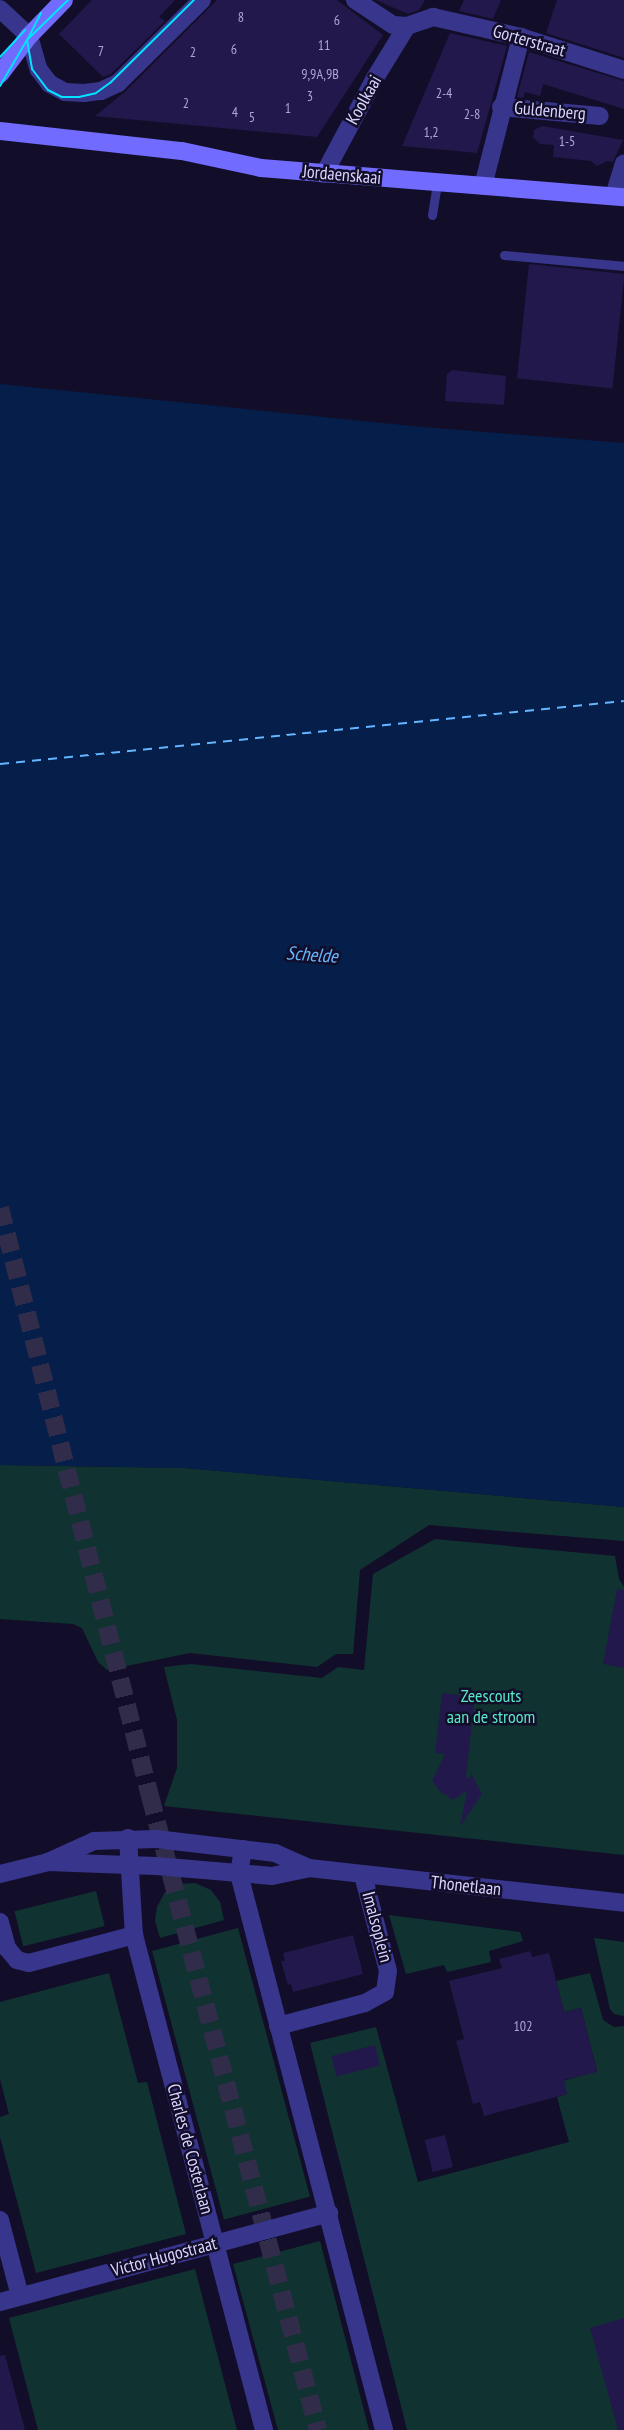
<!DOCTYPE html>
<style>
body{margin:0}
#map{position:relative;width:624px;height:2430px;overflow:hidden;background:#120e29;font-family:"PT Sans Narrow",sans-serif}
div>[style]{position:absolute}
.green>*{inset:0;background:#103332;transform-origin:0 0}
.water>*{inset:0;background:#061e4a}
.ferry>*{height:2px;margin-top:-1px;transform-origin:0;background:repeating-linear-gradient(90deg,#63b6ff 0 9px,transparent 0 16px)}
.building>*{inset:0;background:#23184b;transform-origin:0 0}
.secondary-tunnel>*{height:18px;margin-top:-9px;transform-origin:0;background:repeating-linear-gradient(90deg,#302c49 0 18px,transparent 0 27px)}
.lane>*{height:9px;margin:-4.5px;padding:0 4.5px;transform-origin:4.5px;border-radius:4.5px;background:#38358c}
.street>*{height:18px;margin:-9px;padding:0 9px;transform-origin:9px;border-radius:9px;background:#38358c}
.secondary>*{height:18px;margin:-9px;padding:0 9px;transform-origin:9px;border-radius:9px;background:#716cff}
.tram>*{height:2px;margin:-1px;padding:0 1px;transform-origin:1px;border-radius:1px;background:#01e4ff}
span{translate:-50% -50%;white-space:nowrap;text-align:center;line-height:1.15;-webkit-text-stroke:5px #120e29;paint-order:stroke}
.number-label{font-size:14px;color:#aca6d2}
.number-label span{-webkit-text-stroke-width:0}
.street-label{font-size:18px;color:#dad5ff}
.park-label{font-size:18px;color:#56eac6}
.water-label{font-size:19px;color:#63b6ff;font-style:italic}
</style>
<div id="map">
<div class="green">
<i style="clip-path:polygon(0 1465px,185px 1468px,624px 1507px,624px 1541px,429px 1525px,360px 1570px,353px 1654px,336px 1654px,317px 1667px,190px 1653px,107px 1670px,98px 1662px,82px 1628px,73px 1624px,0 1619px)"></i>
<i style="clip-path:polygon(435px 1539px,615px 1556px,619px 1579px,624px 1587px,624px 1855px,164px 1806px,177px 1768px,177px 1720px,164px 1667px,191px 1664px,322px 1678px,338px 1667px,364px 1670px,373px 1574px)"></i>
<i style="clip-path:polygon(195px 1883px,211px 1890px,220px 1902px,224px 1920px,160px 1938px,155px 1921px,157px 1907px,165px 1892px,177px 1884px)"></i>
<i style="left:96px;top:1891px;width:36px;height:84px;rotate:76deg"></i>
<i style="clip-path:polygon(389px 1915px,520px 1932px,523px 1941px,489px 1951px,491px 1962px,447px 1972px,444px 1965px,406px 1974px)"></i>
<i style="left:238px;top:1928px;width:278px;height:89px;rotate:75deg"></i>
<i style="clip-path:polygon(594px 1938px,624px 1942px,624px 2016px,614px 2014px,610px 2009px)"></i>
<i style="clip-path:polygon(109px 1973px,138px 2083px,147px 2082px,186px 2234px,36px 2273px,0 2137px,0 2117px,9px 2114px,0 2079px,0 2002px)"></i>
<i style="clip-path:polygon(590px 1973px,603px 2020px,614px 2027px,624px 2026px,624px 2430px,407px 2430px,310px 2043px,376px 2027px,418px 2182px,569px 2142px,557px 2097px,567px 2094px,563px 2081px,597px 2071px,581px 2008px,564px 2012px,556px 1981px)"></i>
<i style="clip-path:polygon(320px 2241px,369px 2430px,278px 2430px,233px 2264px)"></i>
<i style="clip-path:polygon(195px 2269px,237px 2430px,38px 2430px,9px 2318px)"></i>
</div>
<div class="water">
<i style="clip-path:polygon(0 384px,422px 427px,624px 443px,624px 1507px,185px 1468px,0 1465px)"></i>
</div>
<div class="ferry">
<i style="left:0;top:764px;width:627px;rotate:-5.77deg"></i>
</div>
<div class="building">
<i style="clip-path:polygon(92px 0,175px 0,159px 17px,165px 21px,111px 74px,103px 77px,59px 34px)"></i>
<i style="clip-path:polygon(217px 0,337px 0,383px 35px,317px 137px,95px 116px,126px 91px)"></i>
<i style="clip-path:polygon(376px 0,425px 0,419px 10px,408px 14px)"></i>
<i style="clip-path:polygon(464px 0,501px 0,493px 19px,459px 11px)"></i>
<i style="clip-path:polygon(557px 0,624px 0,624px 58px,546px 33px)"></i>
<i style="clip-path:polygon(450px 33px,507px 46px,477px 153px,402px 146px)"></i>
<i style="clip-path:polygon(529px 52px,624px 81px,624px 109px,543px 84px,540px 96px,525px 92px,523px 98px,517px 97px)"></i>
<i style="clip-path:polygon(542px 126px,623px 140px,613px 162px,607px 161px,597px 166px,591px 161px,553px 157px,554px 145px,540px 144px,533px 138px,534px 130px)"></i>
<i style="left:529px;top:264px;width:96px;height:115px;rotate:6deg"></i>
<i style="clip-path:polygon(452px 370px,506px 376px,504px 405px,445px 401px,447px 374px)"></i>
<i style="clip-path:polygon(617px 1589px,624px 1590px,624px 1668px,603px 1664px)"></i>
<i style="clip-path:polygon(442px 1693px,475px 1697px,466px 1776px,470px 1779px,471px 1773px,482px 1794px,460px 1827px,467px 1791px,452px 1800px,446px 1794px,443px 1795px,432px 1781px,445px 1754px,435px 1753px)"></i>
<i style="clip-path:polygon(353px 1935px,363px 1974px,293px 1992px,291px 1984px,288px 1985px,281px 1961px,285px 1961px,283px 1953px)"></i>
<i style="clip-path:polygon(530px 1951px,532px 1957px,549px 1953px,564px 2012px,581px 2008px,597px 2072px,564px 2080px,567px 2094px,484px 2116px,480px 2102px,473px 2104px,456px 2041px,464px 2039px,449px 1981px,502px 1968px,499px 1959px)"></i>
<i style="left:375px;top:2045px;width:21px;height:45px;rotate:76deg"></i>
<i style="left:445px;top:2135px;width:33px;height:21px;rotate:76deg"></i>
<i style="clip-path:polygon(624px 2318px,624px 2430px,618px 2430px,590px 2328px)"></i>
<i style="clip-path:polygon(5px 2355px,25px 2430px,0 2430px,0 2356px)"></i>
</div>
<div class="secondary-tunnel">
<i style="left:0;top:1208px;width:607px;rotate:75.69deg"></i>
<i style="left:150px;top:1796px;width:656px;rotate:75.16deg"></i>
</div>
<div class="lane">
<i style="left:432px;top:215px;width:32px;rotate:-81deg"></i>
<i style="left:504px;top:255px;width:121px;rotate:5.2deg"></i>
</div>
<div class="street">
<i style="left:355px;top:0;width:45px;rotate:33.3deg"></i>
<i style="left:393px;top:25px;width:14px;rotate:4deg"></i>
<i style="left:407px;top:26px;width:28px;rotate:-19deg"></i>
<i style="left:0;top:9px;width:40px;rotate:43deg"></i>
<i style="left:29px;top:36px;width:35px;rotate:74deg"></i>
<i style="left:39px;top:70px;width:18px;rotate:52deg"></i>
<i style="left:50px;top:84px;width:17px;rotate:28deg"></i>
<i style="left:65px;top:92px;width:19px;rotate:3deg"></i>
<i style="left:84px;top:93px;width:17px;rotate:-7deg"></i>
<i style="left:101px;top:91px;width:19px;rotate:-25deg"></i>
<i style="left:118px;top:83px;width:118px;rotate:-44.7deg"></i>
<i style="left:433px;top:17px;width:90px;rotate:12.8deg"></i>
<i style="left:521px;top:37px;width:108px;rotate:17.8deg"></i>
<i style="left:501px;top:107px;width:99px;rotate:5.2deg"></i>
<i style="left:324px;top:174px;width:109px;rotate:-62deg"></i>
<i style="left:375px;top:78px;width:61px;rotate:-58.4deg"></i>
<i style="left:483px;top:186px;width:154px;rotate:-75.7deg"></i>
<i style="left:614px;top:196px;width:34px;rotate:-73deg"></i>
<i style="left:128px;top:1838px;width:97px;rotate:86.5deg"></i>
<i style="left:134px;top:1935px;width:512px;rotate:75.28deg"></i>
<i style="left:243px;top:1849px;width:25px;rotate:99deg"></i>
<i style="left:239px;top:1874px;width:575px;rotate:75.38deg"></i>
<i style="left:48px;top:1862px;width:108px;rotate:2.1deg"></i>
<i style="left:156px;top:1866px;width:116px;rotate:4.9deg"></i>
<i style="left:272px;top:1876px;width:38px;rotate:-12deg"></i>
<i style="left:0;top:1874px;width:49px;rotate:-14deg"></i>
<i style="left:48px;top:1862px;width:51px;rotate:-24.5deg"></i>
<i style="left:94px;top:1841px;width:62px;rotate:-1.8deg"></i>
<i style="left:156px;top:1839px;width:120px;rotate:6.7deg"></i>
<i style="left:275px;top:1853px;width:37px;rotate:24deg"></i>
<i style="left:309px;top:1868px;width:317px;rotate:6.3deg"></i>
<i style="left:0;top:1922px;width:27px;rotate:75deg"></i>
<i style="left:7px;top:1948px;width:16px;rotate:50deg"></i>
<i style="left:17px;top:1960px;width:12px;rotate:14deg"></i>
<i style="left:29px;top:1963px;width:109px;rotate:-14.9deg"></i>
<i style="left:278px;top:2026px;width:90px;rotate:-14.8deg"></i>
<i style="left:365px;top:2003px;width:23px;rotate:-29deg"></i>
<i style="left:385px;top:1992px;width:21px;rotate:-82deg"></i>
<i style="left:388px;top:1971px;width:99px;rotate:-104.6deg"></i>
<i style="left:0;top:2220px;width:79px;rotate:75.3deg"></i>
<i style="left:0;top:2302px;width:341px;rotate:-15.1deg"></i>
</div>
<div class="secondary">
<i style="left:0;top:74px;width:48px;rotate:-52.7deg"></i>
<i style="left:29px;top:36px;width:50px;rotate:-45.8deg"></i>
<i style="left:0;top:131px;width:183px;rotate:6.3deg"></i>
<i style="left:182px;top:151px;width:81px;rotate:12.1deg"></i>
<i style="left:261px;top:168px;width:364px;rotate:4.6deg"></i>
</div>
<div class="tram">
<i style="left:41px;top:13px;width:30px;rotate:117deg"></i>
<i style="left:27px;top:40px;width:29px;rotate:80deg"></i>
<i style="left:32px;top:69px;width:26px;rotate:53deg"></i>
<i style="left:48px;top:90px;width:16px;rotate:27deg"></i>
<i style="left:62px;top:97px;width:17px"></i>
<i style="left:79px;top:97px;width:17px;rotate:-13deg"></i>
<i style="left:96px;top:93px;width:17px;rotate:-36deg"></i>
<i style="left:110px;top:83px;width:118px;rotate:-44.7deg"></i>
<i style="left:0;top:57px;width:37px;rotate:-47deg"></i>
<i style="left:0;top:86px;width:53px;rotate:-59.6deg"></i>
<i style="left:27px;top:40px;width:57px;rotate:-44.3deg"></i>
</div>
<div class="number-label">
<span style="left:241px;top:17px">8</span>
<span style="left:337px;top:20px">6</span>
<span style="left:324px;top:45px">11</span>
<span style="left:234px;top:49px">6</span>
<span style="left:101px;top:51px">7</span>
<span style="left:193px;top:52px">2</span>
<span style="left:320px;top:74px">9,9A,9B</span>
<span style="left:444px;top:93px">2-4</span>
<span style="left:310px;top:96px">3</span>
<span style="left:186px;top:103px">2</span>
<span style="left:288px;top:108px">1</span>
<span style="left:235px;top:112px">4</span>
<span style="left:472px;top:114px">2-8</span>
<span style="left:252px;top:117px">5</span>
<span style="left:431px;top:132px">1,2</span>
<span style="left:567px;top:141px">1-5</span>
<span style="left:523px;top:2026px">102</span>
</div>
<div class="street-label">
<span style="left:529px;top:41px;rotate:16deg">Gorterstraat</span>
<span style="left:364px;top:100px;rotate:-61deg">Koolkaai</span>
<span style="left:550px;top:111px;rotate:5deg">Guldenberg</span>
<span style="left:342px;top:175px;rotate:5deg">Jordaenskaai</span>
<span style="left:466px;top:1886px;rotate:6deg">Thonetlaan</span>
<span style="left:377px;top:1927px;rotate:75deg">Imalsoplein</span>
<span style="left:190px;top:2149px;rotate:75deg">Charles de Costerlaan</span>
<span style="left:164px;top:2257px;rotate:-15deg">Victor Hugostraat</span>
</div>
<div class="park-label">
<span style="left:491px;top:1707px">Zeescouts<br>aan de stroom</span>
</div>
<div class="water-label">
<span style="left:312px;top:955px;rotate:4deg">Schelde</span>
</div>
</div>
